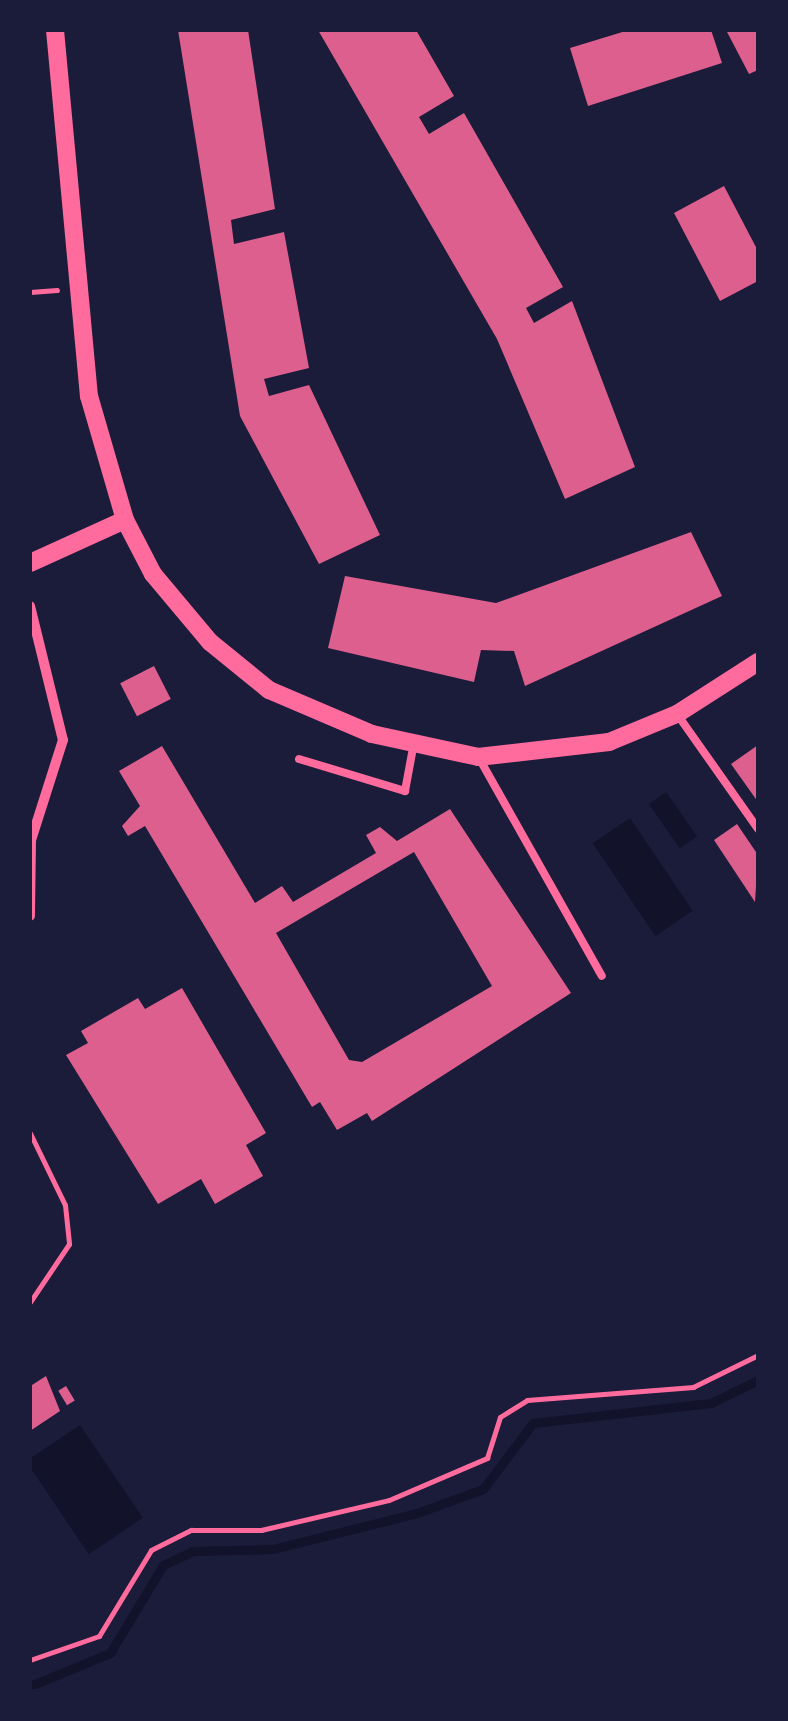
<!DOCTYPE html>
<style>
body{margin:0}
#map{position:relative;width:788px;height:1721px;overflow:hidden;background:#1b1b3a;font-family:Overpass,sans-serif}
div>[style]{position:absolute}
.water>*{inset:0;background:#12122b;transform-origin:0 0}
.stream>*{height:9px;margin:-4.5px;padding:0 4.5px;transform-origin:4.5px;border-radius:4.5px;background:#12122b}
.building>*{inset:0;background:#dd5f8e;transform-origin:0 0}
.path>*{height:5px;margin:-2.5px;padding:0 2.5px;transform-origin:2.5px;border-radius:2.5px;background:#ff6b9d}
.service>*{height:8px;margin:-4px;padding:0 4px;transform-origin:4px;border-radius:4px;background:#ff6b9d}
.minor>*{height:10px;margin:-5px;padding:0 5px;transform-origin:5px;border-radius:5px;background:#ff6b9d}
.tertiary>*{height:18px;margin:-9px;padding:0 9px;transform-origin:9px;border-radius:9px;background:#ff6b9d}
span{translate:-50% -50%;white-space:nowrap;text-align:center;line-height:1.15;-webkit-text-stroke:10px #1b1b3a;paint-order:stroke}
.frame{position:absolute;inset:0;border:32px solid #1b1b3a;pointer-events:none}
</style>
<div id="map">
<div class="water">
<i style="left:666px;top:792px;width:54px;height:21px;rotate:55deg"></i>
<i style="left:630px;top:818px;width:112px;height:45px;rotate:56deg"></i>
<i style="left:80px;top:1425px;width:112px;height:65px;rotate:56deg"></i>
</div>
<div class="stream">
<i style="left:30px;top:1686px;width:87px;rotate:-22.4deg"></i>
<i style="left:110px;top:1653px;width:103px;rotate:-58.9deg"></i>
<i style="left:163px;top:1565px;width:33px;rotate:-25deg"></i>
<i style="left:193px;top:1551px;width:80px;rotate:-1.4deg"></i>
<i style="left:273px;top:1549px;width:148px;rotate:-14deg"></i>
<i style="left:417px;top:1513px;width:70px;rotate:-20deg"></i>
<i style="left:483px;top:1489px;width:83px;rotate:-52.9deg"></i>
<i style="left:533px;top:1423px;width:179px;rotate:-6.4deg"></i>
<i style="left:711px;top:1403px;width:52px;rotate:-26.1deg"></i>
</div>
<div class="building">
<i style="clip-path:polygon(178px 30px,248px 30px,275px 209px,231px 220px,234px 244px,284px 232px,309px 368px,264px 379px,269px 396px,309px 385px,380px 535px,319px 564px,240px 416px)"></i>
<i style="clip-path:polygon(318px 30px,416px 30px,454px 96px,419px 117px,429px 134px,464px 113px,563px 287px,526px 308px,534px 323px,572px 301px,635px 467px,565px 499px,497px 339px)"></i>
<i style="clip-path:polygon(629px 30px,711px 30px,722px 63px,588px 106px,570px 48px)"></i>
<i style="clip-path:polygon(726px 30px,758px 30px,758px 70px,749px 74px)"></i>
<i style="clip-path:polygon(724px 186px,758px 251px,758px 281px,720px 301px,674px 213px)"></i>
<i style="clip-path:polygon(691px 532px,722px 596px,525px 686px,514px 651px,481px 650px,474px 682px,328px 648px,345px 576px,496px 603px)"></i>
<i style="left:154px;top:666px;width:37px;height:38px;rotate:63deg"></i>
<i style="clip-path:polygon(758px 745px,758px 802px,731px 764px)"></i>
<i style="clip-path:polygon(evenodd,162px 746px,255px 903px,282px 886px,293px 902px,376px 853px,366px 835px,380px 827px,397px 841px,450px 809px,571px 993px,372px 1121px,367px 1113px,337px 1130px,320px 1102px,312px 1107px,145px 826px,128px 836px,122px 826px,140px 806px,119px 771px,162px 746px,414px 852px,492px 986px,362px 1062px,349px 1060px,276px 933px,414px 852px)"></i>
<i style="clip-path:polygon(737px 824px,758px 855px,755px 902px,714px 840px)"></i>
<i style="clip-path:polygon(182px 988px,266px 1133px,246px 1145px,263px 1176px,215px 1204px,201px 1179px,158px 1204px,66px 1055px,88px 1043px,81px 1031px,138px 998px,145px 1009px)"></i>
<i style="clip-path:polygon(46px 1376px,60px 1411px,30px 1431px,32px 1385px)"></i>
<i style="left:66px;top:1386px;width:17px;height:9px;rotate:59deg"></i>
</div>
<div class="path">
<i style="left:30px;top:292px;width:27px;rotate:-4deg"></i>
<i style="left:30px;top:1133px;width:80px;rotate:64.1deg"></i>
<i style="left:65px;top:1205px;width:39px;rotate:84deg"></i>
<i style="left:69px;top:1244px;width:70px;rotate:123.9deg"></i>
<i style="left:30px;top:1660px;width:73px;rotate:-19.2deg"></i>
<i style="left:99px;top:1636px;width:100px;rotate:-58.8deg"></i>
<i style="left:151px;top:1550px;width:45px;rotate:-26.6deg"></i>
<i style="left:191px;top:1530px;width:70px"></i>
<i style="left:261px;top:1530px;width:131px;rotate:-13.2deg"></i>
<i style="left:389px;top:1500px;width:107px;rotate:-23.2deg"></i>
<i style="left:487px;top:1458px;width:43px;rotate:-72.4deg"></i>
<i style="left:500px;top:1417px;width:32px;rotate:-32deg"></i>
<i style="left:527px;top:1400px;width:167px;rotate:-4.5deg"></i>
<i style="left:693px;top:1387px;width:72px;rotate:-26.2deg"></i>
</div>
<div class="service">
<i style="left:677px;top:714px;width:141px;rotate:54.8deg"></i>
<i style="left:479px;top:758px;width:250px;rotate:60.6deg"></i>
<i style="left:299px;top:759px;width:111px;rotate:16.8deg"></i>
<i style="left:405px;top:791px;width:44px;rotate:-79.5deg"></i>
</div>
<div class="minor">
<i style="left:30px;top:606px;width:138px;rotate:76.2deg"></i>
<i style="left:63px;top:740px;width:105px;rotate:107.7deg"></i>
<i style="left:31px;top:840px;width:76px;rotate:90.8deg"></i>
</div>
<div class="tertiary">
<i style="left:55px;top:30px;width:368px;rotate:84.7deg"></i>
<i style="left:89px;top:396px;width:129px;rotate:73.8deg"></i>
<i style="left:125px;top:520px;width:61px;rotate:62.6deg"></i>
<i style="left:153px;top:574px;width:89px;rotate:50deg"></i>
<i style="left:210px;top:642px;width:76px;rotate:39.1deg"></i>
<i style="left:269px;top:690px;width:112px;rotate:23.1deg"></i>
<i style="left:372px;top:734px;width:108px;rotate:12.2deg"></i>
<i style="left:478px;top:757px;width:132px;rotate:-6.5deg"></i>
<i style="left:609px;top:742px;width:74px;rotate:-22.4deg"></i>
<i style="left:677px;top:714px;width:96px;rotate:-32.7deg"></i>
<i style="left:30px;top:563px;width:104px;rotate:-24.4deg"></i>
</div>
<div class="frame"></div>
</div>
